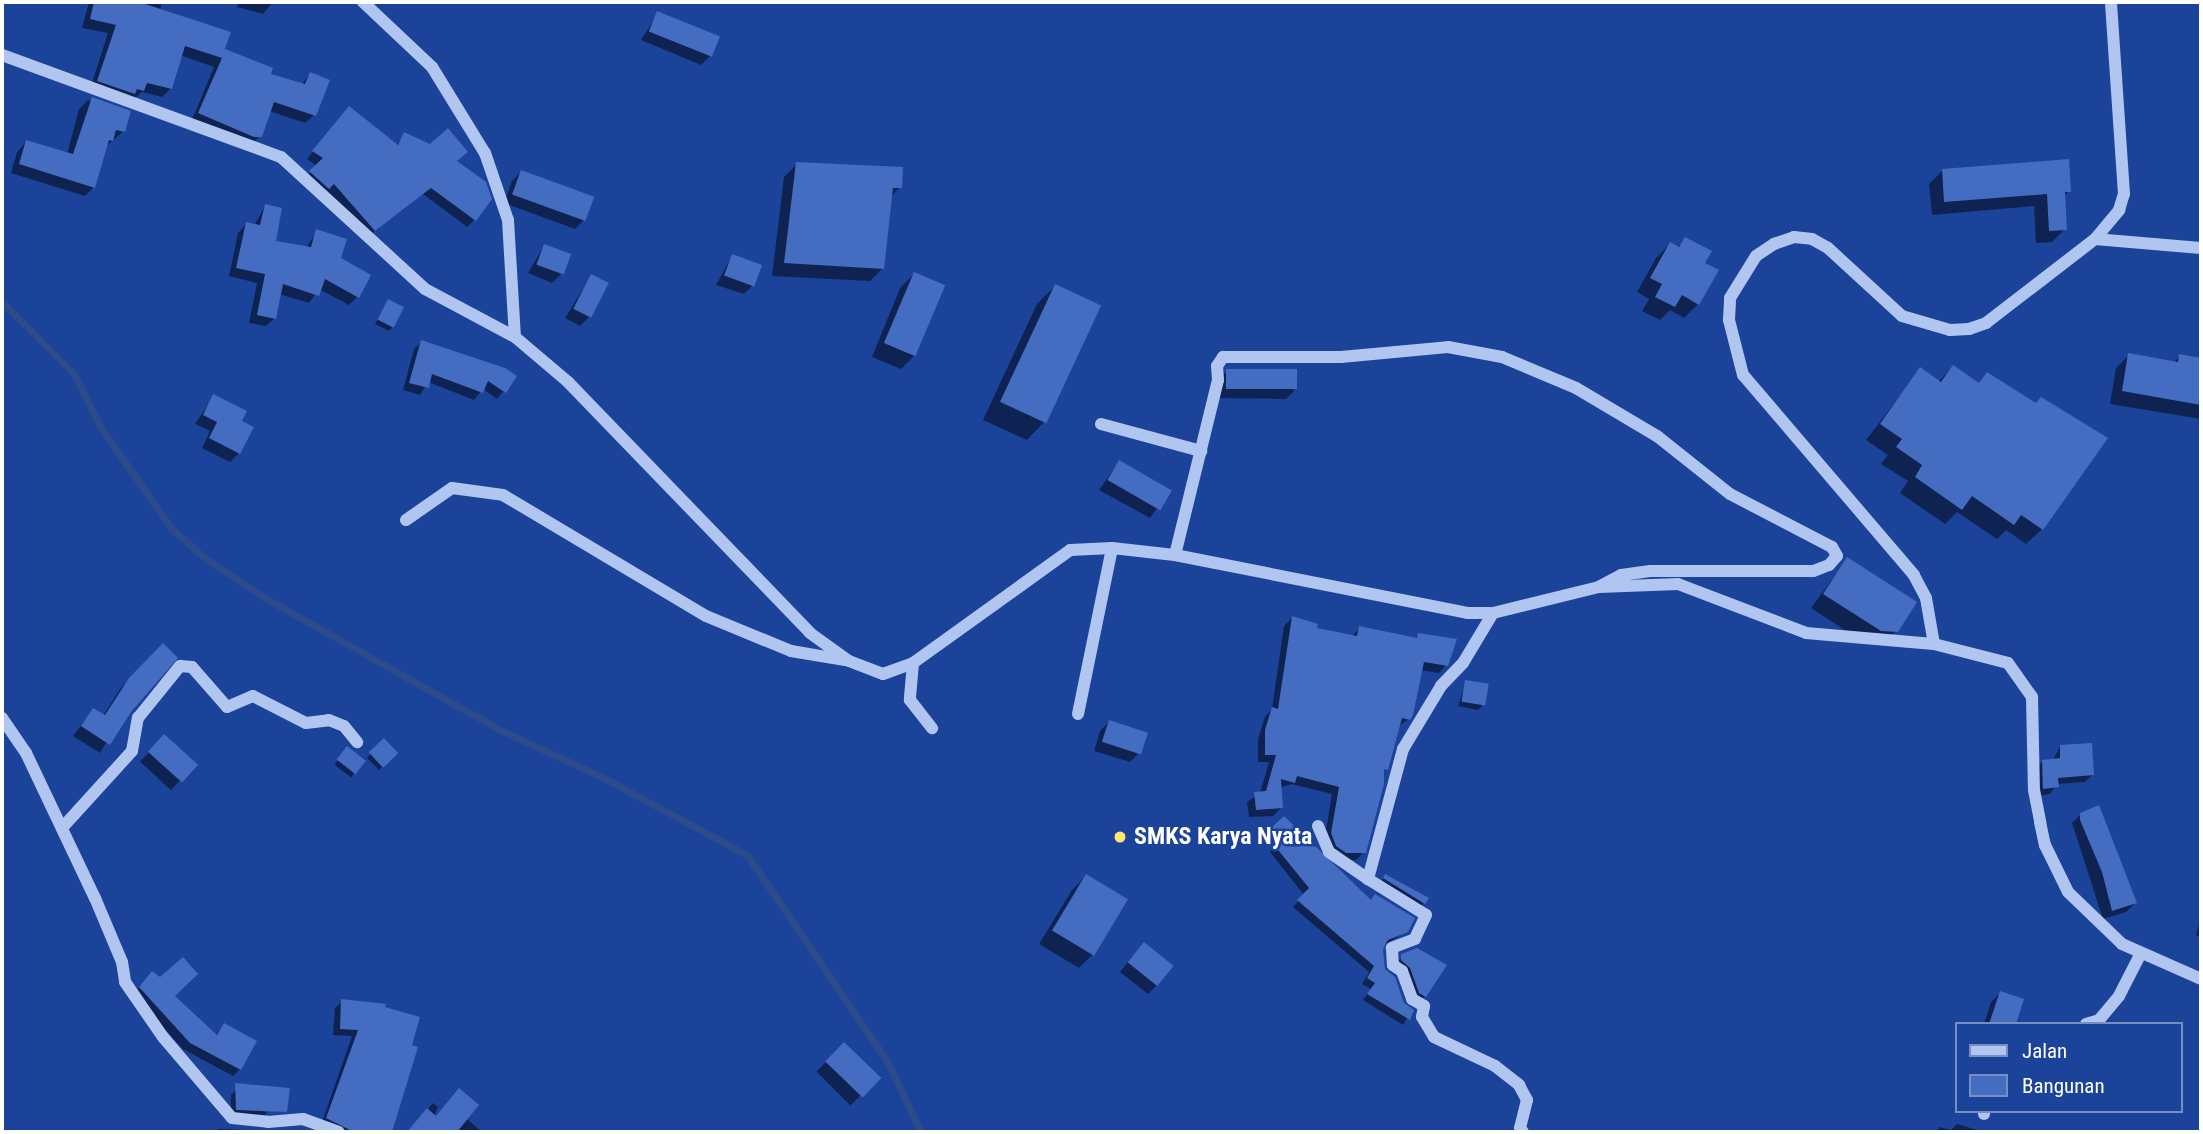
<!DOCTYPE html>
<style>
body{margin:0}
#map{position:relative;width:2203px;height:1134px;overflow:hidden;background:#1b439a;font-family:"Roboto Condensed",sans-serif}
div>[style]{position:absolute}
.shadow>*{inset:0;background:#0007;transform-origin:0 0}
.stream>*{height:7px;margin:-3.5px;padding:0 3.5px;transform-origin:3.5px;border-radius:3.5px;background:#2d4b8b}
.building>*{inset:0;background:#446cc0;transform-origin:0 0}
.minor>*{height:12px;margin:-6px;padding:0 6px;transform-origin:6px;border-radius:6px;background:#b0c6f1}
.dots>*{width:19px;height:19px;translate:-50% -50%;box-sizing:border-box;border:4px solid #1b439a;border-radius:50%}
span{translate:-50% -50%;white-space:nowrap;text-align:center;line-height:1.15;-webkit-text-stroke:5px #1b439a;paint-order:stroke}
.poi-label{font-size:24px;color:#fff;font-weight:700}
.left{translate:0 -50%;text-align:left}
.frame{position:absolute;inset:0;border:4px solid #fff;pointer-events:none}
.legend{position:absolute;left:1955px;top:1022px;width:228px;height:91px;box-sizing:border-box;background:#1b439a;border:2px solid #768ec2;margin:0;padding:9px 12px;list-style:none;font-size:21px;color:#fff}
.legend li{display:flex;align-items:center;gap:14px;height:35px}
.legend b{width:35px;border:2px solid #768ec2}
</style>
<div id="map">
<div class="shadow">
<i style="clip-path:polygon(89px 2px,162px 2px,160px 10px,221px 57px,301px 85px,310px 74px,314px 115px,305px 123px,269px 111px,260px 136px,251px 145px,191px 122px,214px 67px,180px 55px,171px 88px,162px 97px,142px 92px,134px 99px,90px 89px,108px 33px,82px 28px)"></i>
<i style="clip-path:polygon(239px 2px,273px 2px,263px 14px,237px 7px)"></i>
<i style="clip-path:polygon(658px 13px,710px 56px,701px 65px,641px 40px)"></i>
<i style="clip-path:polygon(88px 100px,129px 113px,124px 131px,106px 146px,94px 187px,85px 196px,11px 173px,17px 152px,26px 142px,67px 154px,79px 109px)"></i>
<i style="clip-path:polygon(342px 116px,396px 146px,405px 134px,455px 162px,474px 220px,467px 227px,423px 194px,367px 237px,304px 179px,317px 166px,307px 159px)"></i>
<i style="clip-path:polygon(797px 164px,900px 187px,890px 198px,883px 268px,870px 281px,772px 276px,784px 177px)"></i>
<i style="clip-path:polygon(1942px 171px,2069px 191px,2063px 197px,2065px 229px,2052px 242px,2036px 243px,2034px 206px,1932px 215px,1929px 184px)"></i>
<i style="clip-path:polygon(521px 172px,584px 220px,575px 229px,504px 203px,512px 181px)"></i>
<i style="clip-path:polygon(265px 206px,274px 243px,306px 248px,317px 231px,339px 259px,358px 296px,349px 305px,319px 289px,309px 303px,279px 294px,275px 318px,266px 326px,249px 323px,257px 283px,229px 276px,238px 233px,246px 224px,254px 226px)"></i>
<i style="clip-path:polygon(1686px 239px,1703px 263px,1698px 304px,1684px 318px,1670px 310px,1660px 320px,1642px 311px,1649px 299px,1637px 292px,1656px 258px,1670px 244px,1677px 248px)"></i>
<i style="clip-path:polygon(544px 246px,561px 274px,552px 283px,528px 273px)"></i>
<i style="clip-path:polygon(732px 256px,753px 285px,744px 294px,716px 285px)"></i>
<i style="clip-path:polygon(914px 274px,915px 355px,901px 369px,872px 357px,900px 288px)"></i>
<i style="clip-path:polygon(591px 276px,589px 317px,580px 326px,565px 318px)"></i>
<i style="clip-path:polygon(1055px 286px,1099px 305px,1045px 421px,1027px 440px,983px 420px,1037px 304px)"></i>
<i style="clip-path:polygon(388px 301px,393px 327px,389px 331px,375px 324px)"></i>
<i style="clip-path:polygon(422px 342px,515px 377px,497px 399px,483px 389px,474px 400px,428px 382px,420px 395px,403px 390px,414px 349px)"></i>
<i style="clip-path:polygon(2129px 355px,2173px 363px,2180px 356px,2201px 359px,2201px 419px,2110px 404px,2116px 368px)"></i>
<i style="clip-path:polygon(1953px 367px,1978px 384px,1987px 375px,2035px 404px,2042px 529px,2026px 544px,2006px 530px,1997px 539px,1957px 512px,1945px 524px,1900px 493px,1908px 481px,1881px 464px,1888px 455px,1866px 440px,1920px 370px,1938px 382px)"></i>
<i style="clip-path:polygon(1227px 371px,1295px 390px,1286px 399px,1216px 398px,1218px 380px)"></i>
<i style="clip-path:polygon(214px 396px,240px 421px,239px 453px,230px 462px,202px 448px,210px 431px,195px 424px)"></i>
<i style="clip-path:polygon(1119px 462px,1169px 491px,1150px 518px,1099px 490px)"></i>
<i style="clip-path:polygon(1847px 559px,1896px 631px,1882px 645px,1866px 644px,1811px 608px)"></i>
<i style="clip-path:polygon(1292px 618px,1314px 629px,1351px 637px,1360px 628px,1415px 639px,1419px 635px,1446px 665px,1439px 673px,1420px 670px,1409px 719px,1398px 726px,1382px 774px,1364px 852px,1356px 860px,1338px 860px,1324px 842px,1332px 794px,1291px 784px,1280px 788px,1281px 808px,1273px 816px,1249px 817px,1247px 802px,1260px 793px,1269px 762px,1258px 762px,1258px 739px,1265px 717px,1272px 709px,1284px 626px)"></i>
<i style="clip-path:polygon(163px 645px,100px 753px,73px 736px,93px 710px,103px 716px,120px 689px)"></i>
<i style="clip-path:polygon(1466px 682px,1482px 706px,1478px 710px,1458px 706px)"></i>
<i style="clip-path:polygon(1109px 722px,1139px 753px,1130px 762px,1094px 751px,1100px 731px)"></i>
<i style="left:164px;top:736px;width:42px;height:35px;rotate:43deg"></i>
<i style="left:384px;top:741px;width:17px;height:24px;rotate:45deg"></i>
<i style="clip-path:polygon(2060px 747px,2092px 775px,2085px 782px,2057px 784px,2050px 794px,2036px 796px,2035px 769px,2043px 761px,2053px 760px)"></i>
<i style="left:347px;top:748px;width:21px;height:21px;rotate:37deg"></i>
<i style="clip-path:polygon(2081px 814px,2135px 903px,2126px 912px,2103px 919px,2072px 823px)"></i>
<i style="clip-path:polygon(1284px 818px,1370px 901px,1375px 896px,1406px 931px,1381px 948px,1383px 970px,1403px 1004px,1412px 1011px,1403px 1025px,1363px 1000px,1371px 989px,1362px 984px,1369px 972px,1293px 907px,1304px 895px,1270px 852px,1276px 846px,1266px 836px)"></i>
<i style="clip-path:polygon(1086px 876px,1093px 954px,1079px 968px,1039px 944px,1072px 890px)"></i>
<i style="left:1385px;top:876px;width:47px;height:6px;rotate:35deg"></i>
<i style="clip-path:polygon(2201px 916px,2201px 937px,2196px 935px)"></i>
<i style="clip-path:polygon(1417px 949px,1425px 996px,1416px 1005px,1393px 964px)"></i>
<i style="clip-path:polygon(1135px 953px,1157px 985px,1148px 994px,1120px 972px)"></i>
<i style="clip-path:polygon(145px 980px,172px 996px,215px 1036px,224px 1025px,240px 1069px,233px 1076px,183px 1049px,133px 995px)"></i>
<i style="clip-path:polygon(2000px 993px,2015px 1024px,1984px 1024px,1991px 1002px)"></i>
<i style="clip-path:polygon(342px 1001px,383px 1009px,410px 1046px,416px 1048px,390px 1132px,338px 1132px,321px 1125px,352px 1036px,333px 1035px,335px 1008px)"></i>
<i style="left:844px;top:1044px;width:48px;height:39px;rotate:45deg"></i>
<i style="clip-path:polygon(237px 1089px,267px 1113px,262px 1119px,231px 1116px,231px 1095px)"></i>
<i style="clip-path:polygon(433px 1103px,438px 1107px,433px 1118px,466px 1118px,482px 1132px,408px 1132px)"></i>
<i style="clip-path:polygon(1957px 1124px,1984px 1132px,1935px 1132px,1940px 1127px,1951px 1130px)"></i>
<i style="clip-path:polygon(218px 1129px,282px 1131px,215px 1132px)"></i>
</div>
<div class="stream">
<i style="left:2px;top:302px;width:102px;rotate:45deg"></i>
<i style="left:74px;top:374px;width:60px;rotate:63.4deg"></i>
<i style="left:101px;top:428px;width:123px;rotate:54.9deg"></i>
<i style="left:172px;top:529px;width:45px;rotate:41.4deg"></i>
<i style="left:206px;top:559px;width:71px;rotate:33.5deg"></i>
<i style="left:265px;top:598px;width:267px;rotate:29.3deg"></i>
<i style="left:498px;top:729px;width:117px;rotate:24.8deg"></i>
<i style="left:604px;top:778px;width:162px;rotate:28.3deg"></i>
<i style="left:747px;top:855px;width:249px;rotate:55.8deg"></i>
<i style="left:887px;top:1061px;width:79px;rotate:64.4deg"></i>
</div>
<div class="building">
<i style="clip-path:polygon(94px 2px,139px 2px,231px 32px,223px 54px,225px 49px,273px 68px,271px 74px,305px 84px,310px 72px,330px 80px,316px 116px,274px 102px,262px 137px,254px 137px,198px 113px,222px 58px,185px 46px,172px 89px,147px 83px,144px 91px,137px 89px,135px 94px,97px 81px,116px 25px,90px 19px)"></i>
<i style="left:657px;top:11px;width:68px;height:22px;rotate:22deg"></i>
<i style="clip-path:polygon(92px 97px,131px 111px,125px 132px,116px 130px,113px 141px,109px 140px,95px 188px,19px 164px,26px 140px,73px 154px)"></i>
<i style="clip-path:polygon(349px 106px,398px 145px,404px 132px,430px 144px,448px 128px,468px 152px,457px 161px,486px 182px,492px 199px,476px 221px,431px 188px,375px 231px,334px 184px,329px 189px,309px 171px,323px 158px,312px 151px)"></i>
<i style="clip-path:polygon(2069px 159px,2071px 192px,2065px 192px,2067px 230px,2049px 231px,2047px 194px,1944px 202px,1942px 169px)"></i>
<i style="clip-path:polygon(796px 162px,903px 167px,902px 188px,893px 188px,884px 269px,784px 263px)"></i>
<i style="left:521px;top:170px;width:78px;height:26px;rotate:20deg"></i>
<i style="clip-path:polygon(265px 204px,282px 208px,276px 241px,311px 247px,316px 229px,347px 239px,341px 258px,371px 275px,359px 298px,325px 279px,319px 296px,283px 284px,276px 319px,257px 315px,265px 274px,236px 268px,246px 222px,260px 225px)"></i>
<i style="clip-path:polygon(1685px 237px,1712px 251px,1705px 263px,1719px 270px,1699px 305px,1682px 295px,1675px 307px,1655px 297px,1662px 284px,1650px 278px,1670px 242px,1679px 247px)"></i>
<i style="left:544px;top:244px;width:29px;height:22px;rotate:20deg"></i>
<i style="left:732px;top:254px;width:32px;height:23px;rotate:20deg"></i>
<i style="left:914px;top:272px;width:34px;height:77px;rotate:23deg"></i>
<i style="left:591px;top:274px;width:20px;height:39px;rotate:27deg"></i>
<i style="left:1055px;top:284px;width:51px;height:130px;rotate:25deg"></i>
<i style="left:388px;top:299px;width:18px;height:23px;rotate:27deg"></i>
<i style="clip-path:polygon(421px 340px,505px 368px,517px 376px,506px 393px,488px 381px,483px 393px,432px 374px,429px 388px,409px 383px)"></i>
<i style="clip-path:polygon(2128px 353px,2178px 362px,2179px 354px,2201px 358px,2201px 405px,2122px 391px)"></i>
<i style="clip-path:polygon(1953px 365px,1979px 383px,1987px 372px,2036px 403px,2041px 397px,2108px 438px,2043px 530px,2021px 515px,2014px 525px,1972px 496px,1962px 510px,1915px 477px,1922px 465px,1896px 447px,1902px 439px,1880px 424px,1920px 367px,1941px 382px)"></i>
<i style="left:1226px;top:369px;width:71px;height:20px"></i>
<i style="clip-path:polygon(213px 394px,247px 411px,242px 421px,254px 427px,240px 454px,209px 438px,217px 422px,203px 415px)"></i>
<i style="left:1119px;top:460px;width:61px;height:23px;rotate:30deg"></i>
<i style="clip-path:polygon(1847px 557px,1917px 602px,1898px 632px,1881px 631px,1823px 594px)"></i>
<i style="clip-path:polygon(1292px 616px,1318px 624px,1317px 628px,1357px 636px,1359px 626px,1417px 638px,1418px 633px,1457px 639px,1448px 666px,1424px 662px,1413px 715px,1410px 720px,1402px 718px,1388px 770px,1384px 769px,1384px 784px,1366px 853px,1346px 853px,1336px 846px,1331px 833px,1339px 787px,1297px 776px,1295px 783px,1281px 779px,1283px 808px,1256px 810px,1254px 792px,1266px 791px,1276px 755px,1265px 755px,1265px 730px,1272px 707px,1278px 709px)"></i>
<i style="clip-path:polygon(163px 643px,178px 658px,131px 712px,110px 745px,81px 726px,93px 708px,105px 715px,129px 678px)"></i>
<i style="left:1465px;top:680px;width:24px;height:22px;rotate:9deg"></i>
<i style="left:1109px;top:720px;width:41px;height:23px;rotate:18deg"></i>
<i style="left:164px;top:734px;width:46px;height:24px;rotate:42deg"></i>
<i style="left:384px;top:738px;width:21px;height:21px;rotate:47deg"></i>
<i style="clip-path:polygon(2092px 743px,2094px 775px,2058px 778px,2059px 787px,2043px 789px,2042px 760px,2060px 758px,2060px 745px)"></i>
<i style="left:347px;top:746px;width:24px;height:17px;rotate:38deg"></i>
<i style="clip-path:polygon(2099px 805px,2137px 903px,2112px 911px,2102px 872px,2080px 820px,2080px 813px)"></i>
<i style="clip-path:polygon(1284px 816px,1371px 900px,1375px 894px,1415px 918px,1408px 932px,1388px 940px,1383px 949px,1385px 969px,1395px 977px,1404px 1003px,1414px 1010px,1410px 1020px,1367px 994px,1375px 983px,1367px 978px,1374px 966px,1297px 900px,1309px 888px,1274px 845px,1280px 839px,1270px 829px)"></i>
<i style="left:1086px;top:874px;width:49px;height:66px;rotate:31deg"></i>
<i style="clip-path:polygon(1385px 874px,1429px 898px,1425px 904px,1383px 878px)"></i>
<i style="left:1144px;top:942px;width:38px;height:26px;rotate:39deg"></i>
<i style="clip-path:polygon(1417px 948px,1447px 965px,1426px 997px,1419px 993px,1410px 968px,1401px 960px,1401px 954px)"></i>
<i style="clip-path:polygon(183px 957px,198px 974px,175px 996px,217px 1035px,224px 1023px,257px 1041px,241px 1070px,190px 1043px,139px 987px,152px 971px,160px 977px)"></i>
<i style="clip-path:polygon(2000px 991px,2024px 999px,2016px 1024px,1989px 1024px)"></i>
<i style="clip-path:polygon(341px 999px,386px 1004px,385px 1007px,420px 1017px,412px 1045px,418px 1047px,392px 1132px,354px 1132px,326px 1118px,358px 1030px,340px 1029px)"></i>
<i style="left:844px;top:1042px;width:52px;height:27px;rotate:44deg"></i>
<i style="clip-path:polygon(235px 1083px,290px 1088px,287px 1112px,236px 1110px)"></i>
<i style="clip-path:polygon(459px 1088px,479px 1105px,457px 1132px,407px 1132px,427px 1108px,436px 1116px)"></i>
</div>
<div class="minor">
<i style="left:363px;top:2px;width:95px;rotate:43.3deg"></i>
<i style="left:432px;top:67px;width:101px;rotate:58.4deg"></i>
<i style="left:485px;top:153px;width:71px;rotate:71.1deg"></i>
<i style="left:508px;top:220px;width:117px;rotate:86.6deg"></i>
<i style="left:2px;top:55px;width:297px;rotate:20.1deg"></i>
<i style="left:281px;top:157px;width:195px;rotate:42.5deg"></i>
<i style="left:425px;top:289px;width:102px;rotate:28.1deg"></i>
<i style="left:515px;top:337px;width:70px;rotate:40.3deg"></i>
<i style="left:568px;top:382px;width:349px;rotate:46deg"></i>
<i style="left:810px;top:633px;width:48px;rotate:35.7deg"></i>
<i style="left:849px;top:661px;width:36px;rotate:21deg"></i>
<i style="left:883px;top:674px;width:32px;rotate:-20deg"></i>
<i style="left:913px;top:663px;width:193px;rotate:-35.7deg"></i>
<i style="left:1070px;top:550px;width:42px;rotate:-2.7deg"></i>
<i style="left:1112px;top:548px;width:63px;rotate:6.3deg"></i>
<i style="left:1175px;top:555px;width:298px;rotate:11.2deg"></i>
<i style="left:1467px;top:613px;width:26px"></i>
<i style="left:1493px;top:613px;width:109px;rotate:-13.8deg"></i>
<i style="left:1599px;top:587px;width:79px;rotate:-2.2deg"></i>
<i style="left:1678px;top:584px;width:137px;rotate:20.9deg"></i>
<i style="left:1806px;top:633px;width:128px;rotate:4.9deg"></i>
<i style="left:1934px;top:644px;width:76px;rotate:14.4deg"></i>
<i style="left:2008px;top:663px;width:42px;rotate:54.8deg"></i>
<i style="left:2032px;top:697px;width:93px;rotate:88.8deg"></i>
<i style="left:2034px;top:790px;width:33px;rotate:79deg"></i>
<i style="left:2040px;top:822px;width:24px;rotate:78deg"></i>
<i style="left:2045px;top:845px;width:52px;rotate:63.9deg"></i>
<i style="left:2068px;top:892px;width:75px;rotate:43.9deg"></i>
<i style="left:2122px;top:944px;width:86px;rotate:23.9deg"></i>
<i style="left:2095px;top:239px;width:106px;rotate:4.9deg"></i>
<i style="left:1101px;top:424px;width:104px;rotate:15.1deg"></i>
<i style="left:406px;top:520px;width:56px;rotate:-34.8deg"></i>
<i style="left:452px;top:488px;width:51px;rotate:7.8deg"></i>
<i style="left:503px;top:495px;width:236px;rotate:30.8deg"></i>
<i style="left:706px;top:616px;width:92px;rotate:22.4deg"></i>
<i style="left:791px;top:651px;width:55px;rotate:9.5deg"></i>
<i style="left:1175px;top:555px;width:180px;rotate:-76.2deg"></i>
<i style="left:1218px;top:380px;width:14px;rotate:-94deg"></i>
<i style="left:1217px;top:366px;width:11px;rotate:-56deg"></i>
<i style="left:1223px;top:357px;width:118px"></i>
<i style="left:1341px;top:357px;width:107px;rotate:-5.3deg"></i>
<i style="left:1448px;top:347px;width:55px;rotate:10.5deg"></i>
<i style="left:1502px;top:357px;width:80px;rotate:22.7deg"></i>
<i style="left:1576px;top:388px;width:94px;rotate:30.7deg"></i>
<i style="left:1657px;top:436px;width:93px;rotate:38.5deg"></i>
<i style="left:1730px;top:494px;width:115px;rotate:27.5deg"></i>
<i style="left:1832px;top:547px;width:10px;rotate:61deg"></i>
<i style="left:1837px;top:556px;width:12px;rotate:132deg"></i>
<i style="left:1829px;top:565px;width:17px;rotate:159deg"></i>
<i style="left:1813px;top:571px;width:163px;rotate:180deg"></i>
<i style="left:1650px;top:571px;width:29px;rotate:172deg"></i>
<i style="left:1621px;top:575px;width:24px;rotate:152deg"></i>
<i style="left:1493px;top:613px;width:58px;rotate:121deg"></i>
<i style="left:1463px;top:663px;width:32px;rotate:134deg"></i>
<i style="left:1441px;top:686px;width:74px;rotate:121.1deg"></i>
<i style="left:1403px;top:749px;width:135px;rotate:105.1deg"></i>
<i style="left:1368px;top:879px;width:68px;rotate:31.8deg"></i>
<i style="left:1426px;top:915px;width:26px;rotate:115deg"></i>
<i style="left:1415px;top:939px;width:25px;rotate:159deg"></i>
<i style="left:1392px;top:948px;width:17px;rotate:87deg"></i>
<i style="left:1393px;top:965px;width:11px;rotate:34deg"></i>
<i style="left:1402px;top:971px;width:30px;rotate:70deg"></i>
<i style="left:1412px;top:999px;width:14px;rotate:30deg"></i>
<i style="left:1424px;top:1006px;width:11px;rotate:100deg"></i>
<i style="left:1422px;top:1017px;width:23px;rotate:59deg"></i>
<i style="left:1434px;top:1037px;width:68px;rotate:25.4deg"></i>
<i style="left:1495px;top:1066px;width:31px;rotate:38deg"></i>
<i style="left:1519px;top:1085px;width:17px;rotate:62deg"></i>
<i style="left:1527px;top:1100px;width:29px;rotate:104deg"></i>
<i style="left:1520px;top:1128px;width:5px;rotate:53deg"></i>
<i style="left:1934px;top:644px;width:47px;rotate:-99.9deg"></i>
<i style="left:1926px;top:598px;width:26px;rotate:-118deg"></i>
<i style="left:1914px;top:575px;width:263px;rotate:-130.5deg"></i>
<i style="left:1743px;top:375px;width:57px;rotate:-104.3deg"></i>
<i style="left:1729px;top:320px;width:22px;rotate:-87deg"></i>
<i style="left:1730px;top:298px;width:49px;rotate:-58.2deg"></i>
<i style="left:1756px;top:256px;width:22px;rotate:-34deg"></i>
<i style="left:1774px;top:244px;width:21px;rotate:-19deg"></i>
<i style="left:1794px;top:237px;width:18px;rotate:6deg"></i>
<i style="left:1812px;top:239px;width:18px;rotate:29deg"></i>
<i style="left:1828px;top:248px;width:100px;rotate:42.6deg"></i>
<i style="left:1902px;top:316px;width:50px;rotate:16.3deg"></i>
<i style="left:1950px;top:330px;width:19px;rotate:-3deg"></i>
<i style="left:1969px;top:329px;width:18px;rotate:-19deg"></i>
<i style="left:1986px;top:323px;width:138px;rotate:-37.6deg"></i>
<i style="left:2095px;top:239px;width:38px;rotate:-50deg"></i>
<i style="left:2119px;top:210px;width:17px;rotate:-73deg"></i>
<i style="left:2124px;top:194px;width:192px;rotate:-93.9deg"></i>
<i style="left:913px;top:663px;width:37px;rotate:95deg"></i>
<i style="left:910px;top:700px;width:36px;rotate:52deg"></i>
<i style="left:1078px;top:714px;width:169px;rotate:-78.4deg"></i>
<i style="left:2px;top:718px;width:42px;rotate:55.6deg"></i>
<i style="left:26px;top:753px;width:161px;rotate:64.6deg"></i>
<i style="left:95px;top:898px;width:69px;rotate:67.1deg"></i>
<i style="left:122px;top:962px;width:20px;rotate:81deg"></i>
<i style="left:125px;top:982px;width:67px;rotate:55.4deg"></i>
<i style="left:163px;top:1037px;width:106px;rotate:49.6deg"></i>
<i style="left:232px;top:1118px;width:36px;rotate:6deg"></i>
<i style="left:268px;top:1122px;width:35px;rotate:-5deg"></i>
<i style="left:303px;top:1119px;width:38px;rotate:20deg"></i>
<i style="left:1318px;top:826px;width:28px;rotate:67deg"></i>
<i style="left:1329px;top:852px;width:47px;rotate:34.7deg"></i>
<i style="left:62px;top:828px;width:104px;rotate:-47.7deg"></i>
<i style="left:132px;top:751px;width:34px;rotate:-80deg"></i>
<i style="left:138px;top:718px;width:67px;rotate:-51.1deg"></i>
<i style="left:180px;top:666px;width:12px;rotate:5deg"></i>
<i style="left:192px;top:667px;width:53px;rotate:48.8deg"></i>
<i style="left:227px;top:707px;width:28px;rotate:-23deg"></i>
<i style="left:253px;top:696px;width:59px;rotate:27deg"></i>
<i style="left:306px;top:723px;width:23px;rotate:-7deg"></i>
<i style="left:329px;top:720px;width:16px;rotate:22deg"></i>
<i style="left:344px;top:726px;width:21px;rotate:51deg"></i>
<i style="left:2086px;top:1024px;width:14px;rotate:-17deg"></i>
<i style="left:2099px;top:1020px;width:31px;rotate:-50deg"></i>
<i style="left:2119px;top:996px;width:48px;rotate:-62.9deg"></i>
<i style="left:1984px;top:1114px;width:3px;rotate:-90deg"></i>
</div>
<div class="dots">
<i style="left:1120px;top:837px;background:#ffe770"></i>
</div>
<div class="poi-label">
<span class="left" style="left:1134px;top:837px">SMKS Karya Nyata</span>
</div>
<div class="frame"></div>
<ul class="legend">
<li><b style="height:9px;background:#b0c6f1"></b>Jalan</li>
<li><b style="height:19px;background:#446cc0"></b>Bangunan</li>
</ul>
</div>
